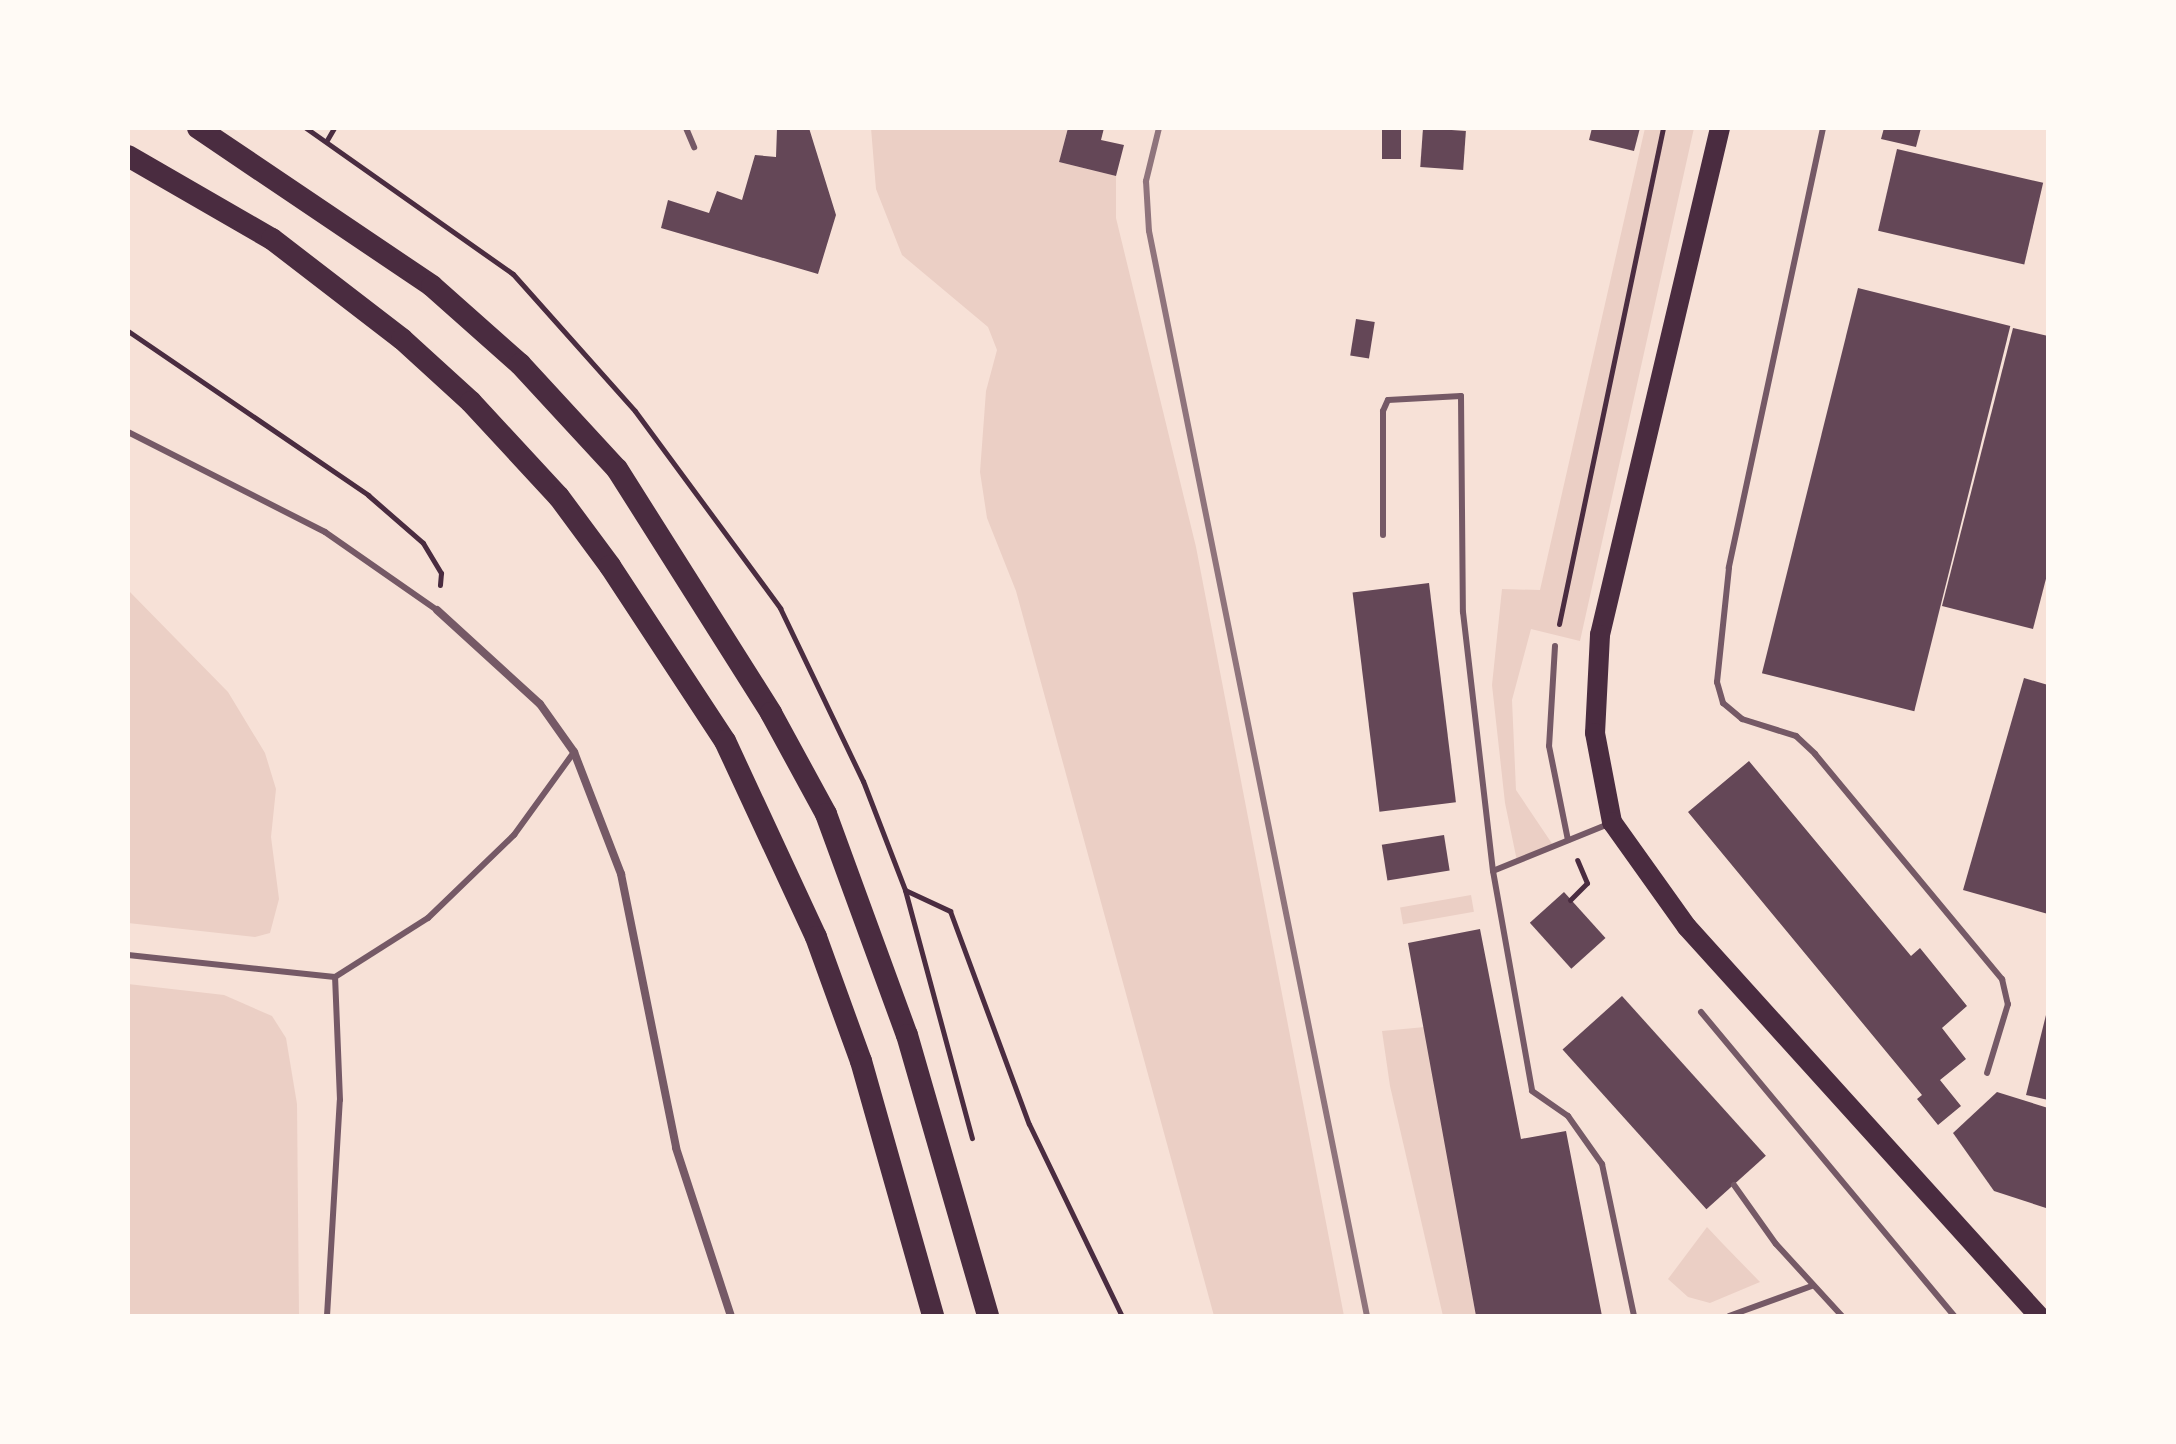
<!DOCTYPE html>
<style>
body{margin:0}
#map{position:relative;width:2176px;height:1444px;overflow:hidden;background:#f7e1d7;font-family:Helvetica,sans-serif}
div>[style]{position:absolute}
.green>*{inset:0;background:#ebcfc5;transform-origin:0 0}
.building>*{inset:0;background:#644757;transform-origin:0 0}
.path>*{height:5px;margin:-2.5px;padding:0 2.5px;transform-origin:2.5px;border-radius:2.5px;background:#4a2c40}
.service>*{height:6px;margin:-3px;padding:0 3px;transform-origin:3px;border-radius:3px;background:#755966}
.minor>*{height:8px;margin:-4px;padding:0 4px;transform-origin:4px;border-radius:4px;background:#755966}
.primary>*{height:20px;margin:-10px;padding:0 10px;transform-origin:10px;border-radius:10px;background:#4a2c40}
.trunk>*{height:22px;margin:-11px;padding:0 11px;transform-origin:11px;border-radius:11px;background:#4a2c40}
.rail>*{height:6px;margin:-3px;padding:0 3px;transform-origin:3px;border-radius:3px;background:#8f747c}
span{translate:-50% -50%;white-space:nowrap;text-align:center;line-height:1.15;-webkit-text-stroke:7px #fffaf5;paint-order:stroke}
.frame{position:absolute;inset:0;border:130px solid #fffaf5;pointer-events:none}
</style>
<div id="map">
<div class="green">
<i style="clip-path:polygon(871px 128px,1068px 128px,1059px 162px,1116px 176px,1116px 218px,1196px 547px,1344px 1316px,1214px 1316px,1016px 591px,987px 518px,980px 472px,986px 391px,997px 350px,988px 327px,902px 255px,876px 189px)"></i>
<i style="clip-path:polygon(1645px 128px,1694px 128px,1580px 641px,1531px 629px,1512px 700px,1516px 790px,1555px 848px,1517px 861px,1505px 803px,1492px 685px,1502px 589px,1540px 590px)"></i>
<i style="clip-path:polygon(128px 590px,228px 692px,265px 753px,276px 789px,271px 837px,279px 899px,270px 933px,255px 937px,128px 923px)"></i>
<i style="left:1471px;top:895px;width:17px;height:72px;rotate:80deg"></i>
<i style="clip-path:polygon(128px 984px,224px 995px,272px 1016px,286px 1038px,297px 1104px,299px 1316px,128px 1316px)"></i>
<i style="clip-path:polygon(1425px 1027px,1476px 1316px,1443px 1316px,1390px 1086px,1382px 1031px)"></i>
<i style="clip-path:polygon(1707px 1227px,1723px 1244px,1760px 1282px,1710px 1303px,1688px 1297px,1668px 1279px)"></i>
</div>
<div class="building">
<i style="clip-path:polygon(777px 128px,809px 128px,836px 215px,818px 274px,661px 228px,668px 200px,709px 213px,717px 191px,742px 200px,755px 155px,776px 157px)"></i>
<i style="clip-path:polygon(1068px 128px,1104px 128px,1101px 140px,1124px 145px,1116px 176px,1059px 162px)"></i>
<i style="left:1382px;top:128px;width:19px;height:31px"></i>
<i style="left:1423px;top:128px;width:43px;height:39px;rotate:4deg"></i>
<i style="clip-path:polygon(1592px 128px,1640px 128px,1634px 151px,1589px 140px)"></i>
<i style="clip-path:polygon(1884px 128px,1921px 128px,1916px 147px,1881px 139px)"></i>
<i style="left:1897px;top:149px;width:150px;height:84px;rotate:13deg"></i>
<i style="left:1858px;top:288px;width:157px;height:397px;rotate:14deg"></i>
<i style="left:1356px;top:319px;width:19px;height:37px;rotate:9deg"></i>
<i style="clip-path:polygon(2013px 328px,2048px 336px,2048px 571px,2033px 629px,1942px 606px)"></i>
<i style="left:1429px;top:583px;width:221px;height:77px;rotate:83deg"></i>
<i style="clip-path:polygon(2024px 678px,2048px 685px,2048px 914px,1963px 890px)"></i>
<i style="clip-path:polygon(1749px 761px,1911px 956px,1920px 948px,1967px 1006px,1942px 1028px,1966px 1059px,1940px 1080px,1961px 1106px,1938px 1125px,1917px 1099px,1922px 1095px,1688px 812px)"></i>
<i style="left:1444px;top:835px;width:36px;height:63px;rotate:81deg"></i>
<i style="left:1564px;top:892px;width:62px;height:46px;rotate:48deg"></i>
<i style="clip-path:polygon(1480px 929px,1521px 1139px,1566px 1131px,1602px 1316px,1476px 1316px,1408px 943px)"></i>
<i style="left:1622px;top:996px;width:215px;height:80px;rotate:48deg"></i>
<i style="clip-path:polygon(2047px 1011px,2048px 1011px,2048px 1100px,2026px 1095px)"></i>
<i style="clip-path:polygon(1997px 1092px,2048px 1108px,2046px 1208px,1994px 1191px,1953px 1133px)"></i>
</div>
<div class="path">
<i style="left:306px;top:128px;width:253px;rotate:35.2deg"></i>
<i style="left:513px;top:274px;width:183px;rotate:48.3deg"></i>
<i style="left:635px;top:411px;width:245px;rotate:53.6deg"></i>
<i style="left:780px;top:608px;width:192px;rotate:64.4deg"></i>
<i style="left:863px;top:781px;width:117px;rotate:68.9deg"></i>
<i style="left:905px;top:890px;width:257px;rotate:74.9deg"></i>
<i style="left:327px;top:140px;width:14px;rotate:-60deg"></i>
<i style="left:128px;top:331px;width:291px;rotate:34.3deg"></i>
<i style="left:368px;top:495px;width:73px;rotate:41.1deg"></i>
<i style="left:423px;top:543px;width:35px;rotate:59deg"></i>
<i style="left:441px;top:573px;width:12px;rotate:95deg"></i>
<i style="left:1559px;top:624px;width:507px;rotate:-78.16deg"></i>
<i style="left:905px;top:890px;width:50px;rotate:25deg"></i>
<i style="left:950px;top:911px;width:227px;rotate:69.7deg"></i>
<i style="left:1029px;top:1124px;width:213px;rotate:64.2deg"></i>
<i style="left:1570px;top:900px;width:24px;rotate:-45deg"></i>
<i style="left:1587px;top:883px;width:25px;rotate:-113deg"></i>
</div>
<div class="service">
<i style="left:686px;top:128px;width:21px;rotate:67deg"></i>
<i style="left:1823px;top:128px;width:450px;rotate:102.1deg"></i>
<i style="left:1729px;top:568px;width:115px;rotate:96deg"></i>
<i style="left:1717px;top:682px;width:22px;rotate:74deg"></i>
<i style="left:1723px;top:703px;width:25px;rotate:40deg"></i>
<i style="left:1742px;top:719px;width:57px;rotate:17.5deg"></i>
<i style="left:1796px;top:736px;width:26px;rotate:43deg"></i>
<i style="left:1815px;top:754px;width:293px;rotate:50.3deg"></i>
<i style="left:2002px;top:979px;width:26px;rotate:77deg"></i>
<i style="left:2008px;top:1004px;width:72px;rotate:106.9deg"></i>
<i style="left:128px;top:432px;width:221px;rotate:26.9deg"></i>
<i style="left:325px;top:532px;width:136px;rotate:34.9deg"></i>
<i style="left:1383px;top:535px;width:124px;rotate:-90deg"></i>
<i style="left:1383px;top:411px;width:12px;rotate:-66deg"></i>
<i style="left:1388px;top:400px;width:73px;rotate:-3.1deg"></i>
<i style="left:1461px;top:396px;width:216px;rotate:89.5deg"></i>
<i style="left:1463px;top:612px;width:261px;rotate:83.4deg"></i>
<i style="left:1555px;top:646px;width:100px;rotate:93.4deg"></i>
<i style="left:1549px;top:746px;width:96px;rotate:78.6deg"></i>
<i style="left:1611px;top:823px;width:127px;rotate:157.9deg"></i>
<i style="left:1493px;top:871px;width:223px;rotate:79.9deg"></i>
<i style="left:1532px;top:1091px;width:44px;rotate:34.8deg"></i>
<i style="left:1568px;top:1116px;width:59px;rotate:54.7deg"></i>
<i style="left:1602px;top:1164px;width:155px;rotate:78.1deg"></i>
<i style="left:128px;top:955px;width:208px;rotate:6.1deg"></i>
<i style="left:335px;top:977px;width:110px;rotate:-32.4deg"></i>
<i style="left:428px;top:918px;width:120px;rotate:-44deg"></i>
<i style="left:514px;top:835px;width:102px;rotate:-54.1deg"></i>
<i style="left:1701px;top:1012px;width:396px;rotate:50.2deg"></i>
<i style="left:1734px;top:1185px;width:72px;rotate:54.6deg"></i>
<i style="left:1776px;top:1244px;width:98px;rotate:47.5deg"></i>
<i style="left:327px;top:1316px;width:216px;rotate:-86.6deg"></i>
<i style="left:340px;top:1100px;width:123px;rotate:-92.3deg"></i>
<i style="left:1729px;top:1316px;width:88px;rotate:-19.9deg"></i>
</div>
<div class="minor">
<i style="left:437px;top:610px;width:139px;rotate:42.4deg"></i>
<i style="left:540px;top:704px;width:59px;rotate:54.7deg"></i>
<i style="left:574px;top:752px;width:131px;rotate:68.9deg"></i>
<i style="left:621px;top:874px;width:279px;rotate:78.6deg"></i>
<i style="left:676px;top:1148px;width:177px;rotate:71.9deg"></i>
</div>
<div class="primary">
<i style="left:1720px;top:128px;width:521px;rotate:103.32deg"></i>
<i style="left:1600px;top:635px;width:98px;rotate:92.9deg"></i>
<i style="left:1595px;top:733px;width:91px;rotate:79.2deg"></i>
<i style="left:1612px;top:822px;width:129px;rotate:54.5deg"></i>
<i style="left:1687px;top:927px;width:525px;rotate:47.86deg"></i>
</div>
<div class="trunk">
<i style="left:198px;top:128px;width:282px;rotate:34deg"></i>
<i style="left:432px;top:286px;width:118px;rotate:41.6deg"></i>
<i style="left:520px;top:364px;width:143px;rotate:47.3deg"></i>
<i style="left:617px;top:469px;width:289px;rotate:57.7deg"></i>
<i style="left:771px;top:713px;width:115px;rotate:61.4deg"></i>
<i style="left:826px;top:814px;width:235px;rotate:69.9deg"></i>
<i style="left:907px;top:1035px;width:292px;rotate:73.9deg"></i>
<i style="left:128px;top:156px;width:166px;rotate:30deg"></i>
<i style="left:272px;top:239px;width:164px;rotate:37.6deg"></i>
<i style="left:402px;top:339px;width:93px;rotate:42.4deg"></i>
<i style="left:471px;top:402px;width:129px;rotate:47.2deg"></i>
<i style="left:559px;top:497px;width:86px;rotate:53.5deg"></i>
<i style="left:610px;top:566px;width:209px;rotate:56.7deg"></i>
<i style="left:725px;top:741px;width:216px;rotate:65.1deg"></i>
<i style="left:816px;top:937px;width:132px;rotate:70.1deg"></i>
<i style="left:861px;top:1061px;width:265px;rotate:74.2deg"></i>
</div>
<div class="rail">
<i style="left:1159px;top:128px;width:55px;rotate:103.8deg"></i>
<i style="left:1146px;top:181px;width:50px;rotate:86.6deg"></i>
<i style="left:1149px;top:231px;width:1107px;rotate:78.64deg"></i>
</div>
<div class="frame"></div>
</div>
